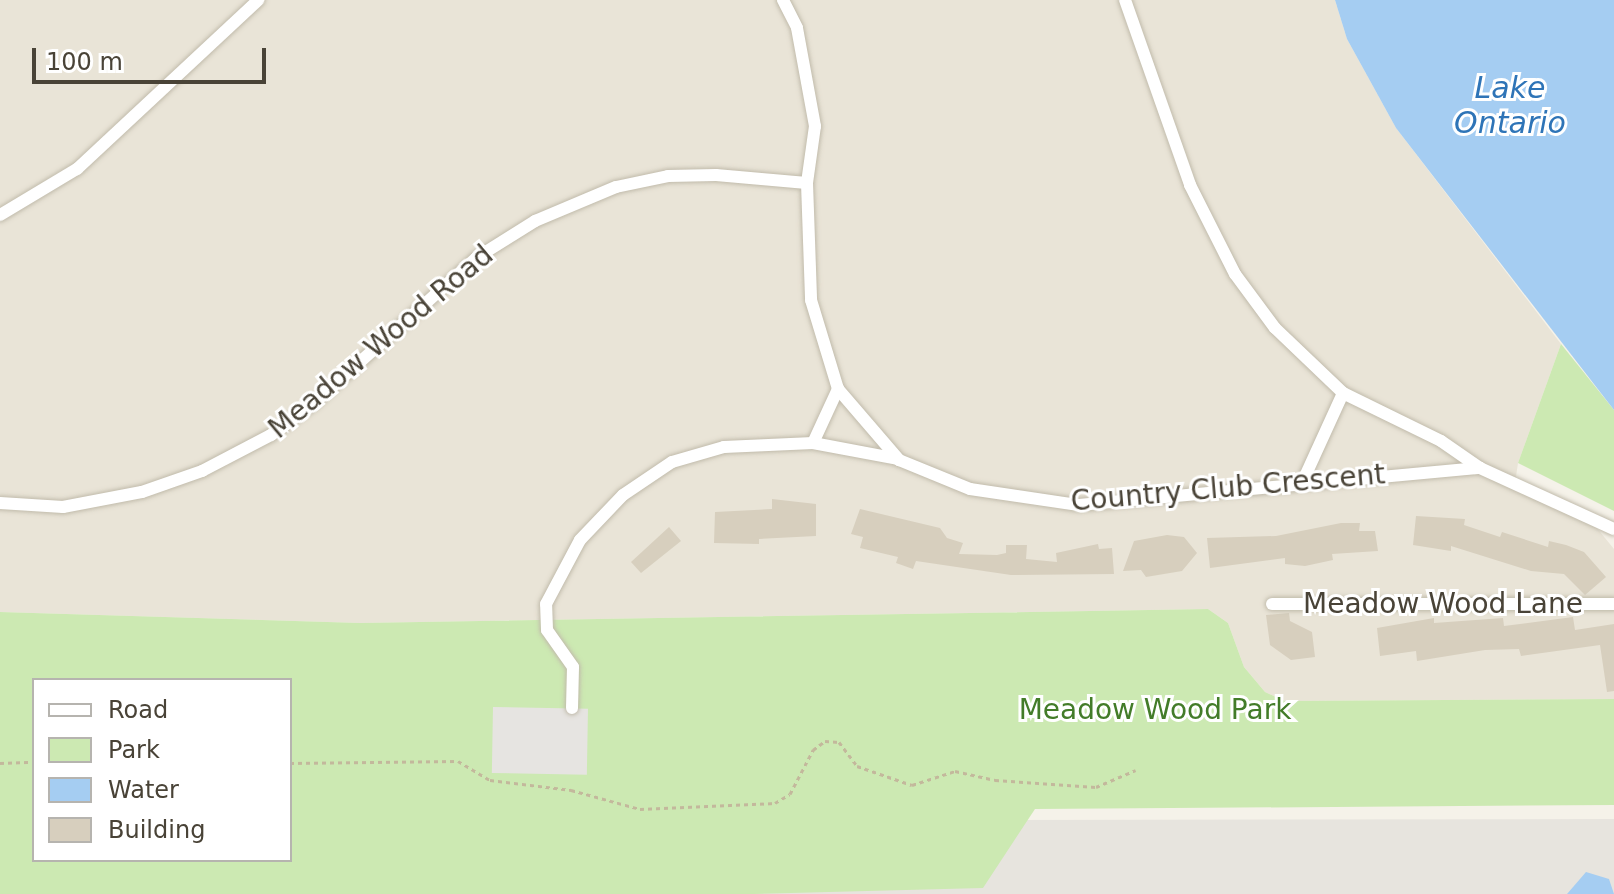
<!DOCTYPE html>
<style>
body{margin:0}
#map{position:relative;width:1614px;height:894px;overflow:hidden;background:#f5f2e9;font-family:"DejaVu Sans",sans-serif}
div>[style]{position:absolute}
.residential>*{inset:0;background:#e9e4d7}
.industrial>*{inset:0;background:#e7e4de}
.green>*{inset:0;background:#cce9b2}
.parking>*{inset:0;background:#e6e4e1;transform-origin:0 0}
.water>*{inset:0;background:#a5cdf2}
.building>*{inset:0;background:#d7cfbe}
.path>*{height:3px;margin-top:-1.5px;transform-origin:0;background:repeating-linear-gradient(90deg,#c3b89c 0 4px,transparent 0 8px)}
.roads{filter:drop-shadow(0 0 2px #c1bbab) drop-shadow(0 0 2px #c1bbab)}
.minor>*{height:12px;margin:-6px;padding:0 6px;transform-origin:6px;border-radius:6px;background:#fff}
span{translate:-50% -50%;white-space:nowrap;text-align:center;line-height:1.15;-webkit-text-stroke:6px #fff;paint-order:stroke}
.street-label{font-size:28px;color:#494337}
.park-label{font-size:28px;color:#437c29}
.water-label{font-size:30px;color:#2e74b7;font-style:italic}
.legend{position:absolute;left:32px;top:678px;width:260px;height:184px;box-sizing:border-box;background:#fff;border:2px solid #b6b4af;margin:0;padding:10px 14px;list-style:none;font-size:24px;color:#494337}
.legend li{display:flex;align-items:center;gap:16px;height:40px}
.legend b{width:40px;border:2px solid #b6b4af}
.scale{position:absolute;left:32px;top:48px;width:234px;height:36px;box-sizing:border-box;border:4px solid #494337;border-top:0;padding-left:10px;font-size:24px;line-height:28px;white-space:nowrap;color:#494337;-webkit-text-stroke:6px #fff;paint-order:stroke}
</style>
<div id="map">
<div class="residential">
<i style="clip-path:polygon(0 0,1335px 0,1347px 39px,1396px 128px,1561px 344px,1518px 463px,1514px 490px,1596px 527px,1614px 549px,1614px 699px,1285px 701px,1265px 692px,1244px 667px,1228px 623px,1208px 609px,360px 623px,0 612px)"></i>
</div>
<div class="industrial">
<i style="clip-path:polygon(1614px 819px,1614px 894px,0 894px,0 825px,34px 860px,290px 860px,290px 821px)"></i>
</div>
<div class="green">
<i style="clip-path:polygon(1561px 344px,1614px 410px,1614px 511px,1518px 463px)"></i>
<i style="clip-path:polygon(evenodd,1208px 609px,1228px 623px,1244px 667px,1265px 692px,1285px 701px,1614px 699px,1614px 805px,1035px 809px,983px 888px,754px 894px,0 894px,0 612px,360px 623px,1208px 609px,34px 680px,290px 680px,290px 860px,34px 860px,34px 680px)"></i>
</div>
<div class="parking">
<i style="left:493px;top:707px;width:95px;height:66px;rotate:1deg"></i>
</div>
<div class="water">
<i style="clip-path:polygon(1335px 0,1614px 0,1614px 410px,1396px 128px,1347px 39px)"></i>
<i style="clip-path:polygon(1586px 872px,1609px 879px,1614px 894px,1567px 894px)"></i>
</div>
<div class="building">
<i style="clip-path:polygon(772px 499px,816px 504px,816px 536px,759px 539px,759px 544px,714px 543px,715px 512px,772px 509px)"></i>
<i style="clip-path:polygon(860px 509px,940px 528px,947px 538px,963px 543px,959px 554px,997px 555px,1006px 553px,1006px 545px,1027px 545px,1026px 559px,1057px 562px,1056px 553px,1098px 544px,1099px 549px,1112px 548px,1114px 574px,1011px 575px,916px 561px,913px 569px,896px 563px,898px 557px,860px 548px,863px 537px,851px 534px)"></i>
<i style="clip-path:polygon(1416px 516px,1465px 519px,1464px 525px,1500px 537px,1502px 532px,1548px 547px,1549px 541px,1566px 545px,1584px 552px,1606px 577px,1585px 595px,1564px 574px,1531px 571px,1451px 546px,1451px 551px,1413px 545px)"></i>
<i style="clip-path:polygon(1341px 523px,1360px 523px,1359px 531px,1375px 531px,1378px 551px,1332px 554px,1333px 560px,1305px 566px,1285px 564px,1285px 558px,1210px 568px,1207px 538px,1276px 536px)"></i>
<i style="clip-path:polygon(669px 527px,681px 541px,641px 573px,631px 562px)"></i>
<i style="clip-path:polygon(1167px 535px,1184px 537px,1197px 553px,1182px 571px,1146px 577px,1141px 570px,1123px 571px,1134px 541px)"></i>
<i style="clip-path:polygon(1289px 613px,1290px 621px,1312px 632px,1315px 657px,1291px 660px,1270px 645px,1266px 615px)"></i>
<i style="clip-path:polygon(1573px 617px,1575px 630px,1614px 624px,1614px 691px,1607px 692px,1600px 645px,1521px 656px,1519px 649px,1485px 650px,1417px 661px,1416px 651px,1380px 656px,1377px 628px,1434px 618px,1434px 623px,1503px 618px,1504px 626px)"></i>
</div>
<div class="path">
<i style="left:0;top:763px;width:34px;rotate:-2deg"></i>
<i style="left:290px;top:763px;width:168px;rotate:-0.7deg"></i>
<i style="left:458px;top:761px;width:37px;rotate:31deg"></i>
<i style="left:490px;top:780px;width:82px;rotate:7deg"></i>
<i style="left:571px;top:790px;width:72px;rotate:15.4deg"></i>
<i style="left:640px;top:809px;width:135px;rotate:-2.5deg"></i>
<i style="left:775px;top:803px;width:17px;rotate:-31deg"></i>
<i style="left:790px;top:794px;width:50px;rotate:-62.4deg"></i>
<i style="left:813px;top:750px;width:15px;rotate:-37deg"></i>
<i style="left:825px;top:741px;width:14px;rotate:4deg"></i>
<i style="left:839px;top:742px;width:30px;rotate:53deg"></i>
<i style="left:857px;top:766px;width:58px;rotate:19.1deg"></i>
<i style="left:912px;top:785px;width:45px;rotate:-18deg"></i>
<i style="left:955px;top:771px;width:41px;rotate:12.7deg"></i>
<i style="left:995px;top:780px;width:101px;rotate:4deg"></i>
<i style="left:1096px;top:787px;width:43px;rotate:-23deg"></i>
</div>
<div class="roads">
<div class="minor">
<i style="left:783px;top:0;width:31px;rotate:63deg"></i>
<i style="left:797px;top:28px;width:100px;rotate:79.6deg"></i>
<i style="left:815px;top:126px;width:58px;rotate:98deg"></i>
<i style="left:807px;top:183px;width:117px;rotate:88deg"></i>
<i style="left:811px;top:300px;width:93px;rotate:73.1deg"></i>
<i style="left:838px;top:389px;width:94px;rotate:49.3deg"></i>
<i style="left:899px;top:460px;width:77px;rotate:22.2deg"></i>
<i style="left:970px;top:489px;width:110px;rotate:8.4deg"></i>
<i style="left:1079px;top:505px;width:403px;rotate:-5.3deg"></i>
<i style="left:1125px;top:0;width:196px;rotate:70.6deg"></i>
<i style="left:1190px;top:185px;width:100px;rotate:63.2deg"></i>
<i style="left:1235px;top:274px;width:67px;rotate:53.5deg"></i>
<i style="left:1275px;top:328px;width:94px;rotate:43.7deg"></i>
<i style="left:1343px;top:393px;width:109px;rotate:26.1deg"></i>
<i style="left:1441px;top:441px;width:47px;rotate:34.7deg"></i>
<i style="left:1480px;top:468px;width:147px;rotate:24.5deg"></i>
<i style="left:0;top:215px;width:90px;rotate:-30.9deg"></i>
<i style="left:77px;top:169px;width:248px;rotate:-43deg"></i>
<i style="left:813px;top:443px;width:60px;rotate:-65.2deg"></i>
<i style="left:1302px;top:483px;width:99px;rotate:-65.5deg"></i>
<i style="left:0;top:503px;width:63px;rotate:3.6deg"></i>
<i style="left:63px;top:507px;width:80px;rotate:-10.8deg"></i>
<i style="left:142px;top:492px;width:64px;rotate:-19.3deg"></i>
<i style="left:202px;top:471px;width:78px;rotate:-27.6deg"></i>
<i style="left:271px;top:435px;width:54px;rotate:-36.7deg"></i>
<i style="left:314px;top:403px;width:217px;rotate:-41.8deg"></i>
<i style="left:476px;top:258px;width:70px;rotate:-32.1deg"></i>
<i style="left:535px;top:221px;width:88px;rotate:-22.8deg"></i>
<i style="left:616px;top:187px;width:53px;rotate:-11.9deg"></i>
<i style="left:668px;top:176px;width:48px;rotate:-1.2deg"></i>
<i style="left:716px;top:175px;width:91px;rotate:5deg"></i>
<i style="left:1272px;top:604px;width:342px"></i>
<i style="left:572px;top:708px;width:41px;rotate:-88.6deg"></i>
<i style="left:573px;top:667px;width:45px;rotate:-125.1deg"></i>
<i style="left:547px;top:630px;width:26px;rotate:-92deg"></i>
<i style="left:546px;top:604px;width:72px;rotate:-62deg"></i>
<i style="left:580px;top:540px;width:62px;rotate:-46.3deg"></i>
<i style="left:623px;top:495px;width:59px;rotate:-34deg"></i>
<i style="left:672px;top:462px;width:54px;rotate:-16.1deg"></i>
<i style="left:724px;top:447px;width:89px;rotate:-2.6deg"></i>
<i style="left:813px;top:443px;width:86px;rotate:10.7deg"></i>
</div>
</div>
<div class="street-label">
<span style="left:381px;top:342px;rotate:-40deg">Meadow Wood Road</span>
<span style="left:1228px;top:488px;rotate:-5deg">Country Club Crescent</span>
<span style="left:1443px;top:604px">Meadow Wood Lane</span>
</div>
<div class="park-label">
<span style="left:1155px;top:710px">Meadow Wood Park</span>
</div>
<div class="water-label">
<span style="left:1510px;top:105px">Lake<br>Ontario</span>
</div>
<ul class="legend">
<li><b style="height:10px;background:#fff"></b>Road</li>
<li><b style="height:22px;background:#cce9b2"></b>Park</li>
<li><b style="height:22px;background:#a5cdf2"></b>Water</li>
<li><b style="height:22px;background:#d7cfbe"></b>Building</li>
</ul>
<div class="scale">100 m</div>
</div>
